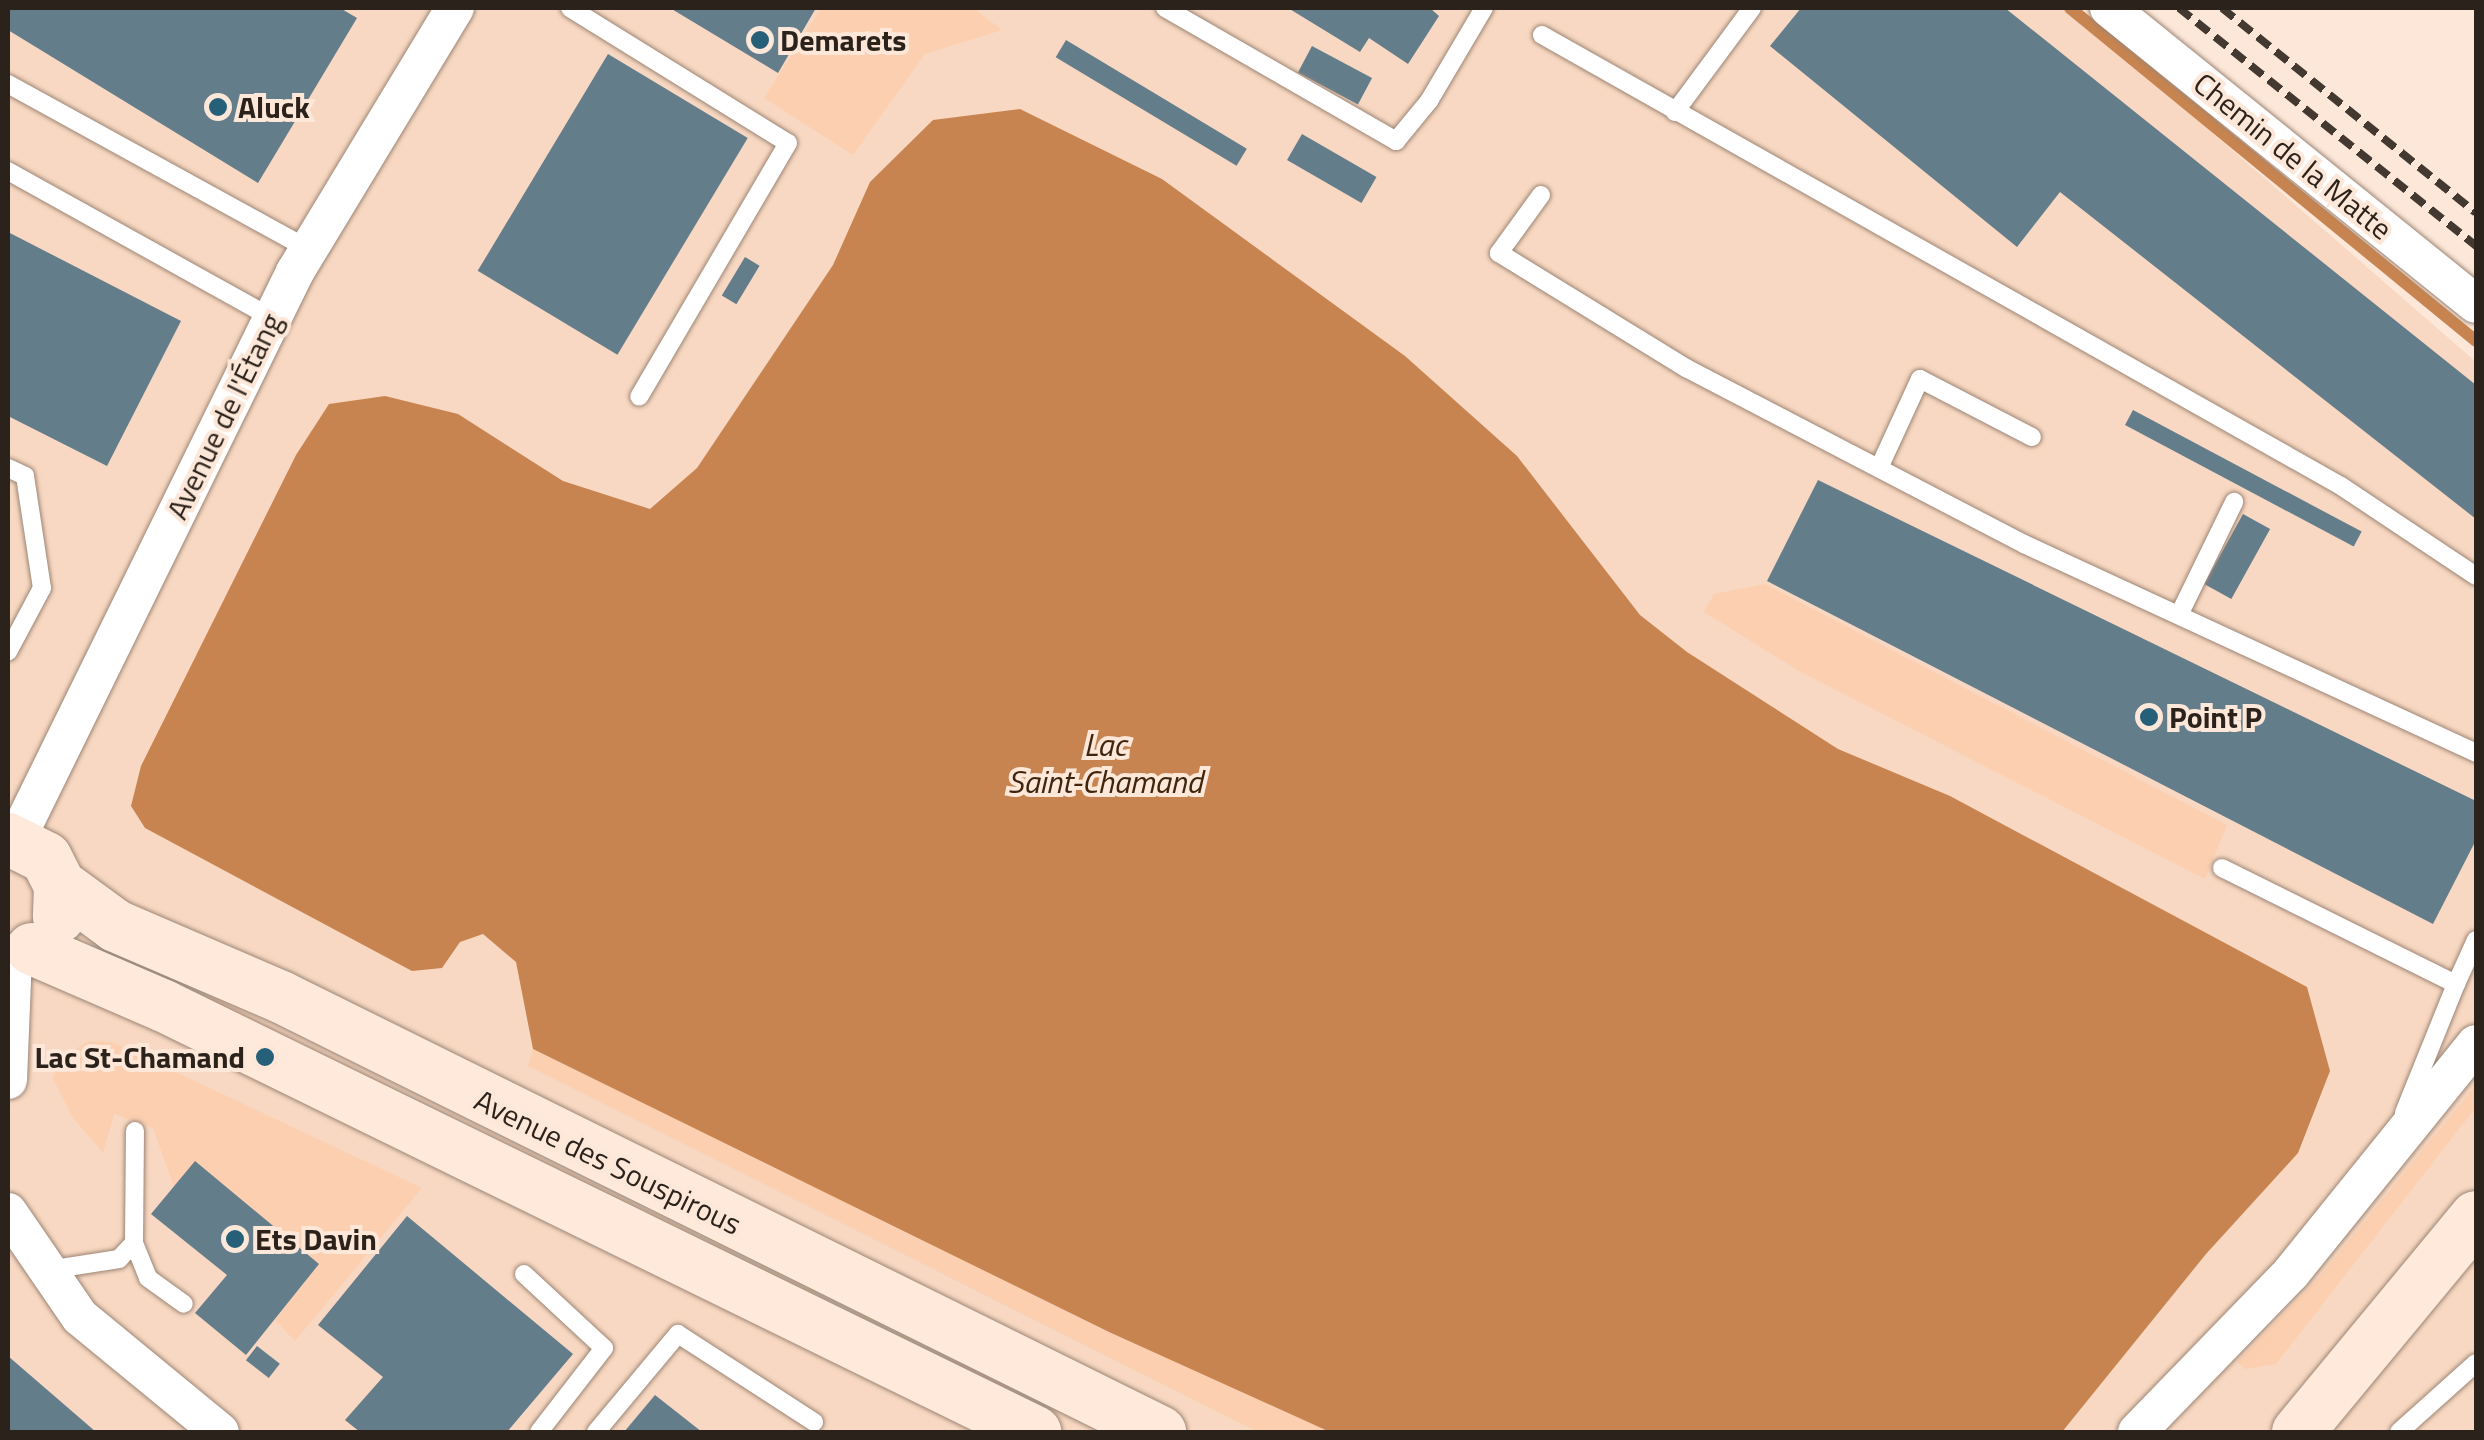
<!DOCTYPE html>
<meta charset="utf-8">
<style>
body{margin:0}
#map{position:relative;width:2484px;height:1440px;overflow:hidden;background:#fce7d9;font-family:"Titillium Web",sans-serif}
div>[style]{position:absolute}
.built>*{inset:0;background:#f8d8c2}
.green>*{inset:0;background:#fbcfaf}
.water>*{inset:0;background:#c78450}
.stream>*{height:12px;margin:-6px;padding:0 6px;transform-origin:6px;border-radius:6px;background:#c78450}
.building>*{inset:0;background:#637d8b;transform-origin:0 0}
.roads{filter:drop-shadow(0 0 2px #9c8575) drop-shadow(0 0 2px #9c8575)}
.service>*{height:18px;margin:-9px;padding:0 9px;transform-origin:9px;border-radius:9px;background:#fff}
.minor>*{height:38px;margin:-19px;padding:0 19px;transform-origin:19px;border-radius:19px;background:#fff}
.secondary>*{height:52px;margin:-26px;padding:0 26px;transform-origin:26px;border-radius:26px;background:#fee9da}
.rail>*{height:8px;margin-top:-4px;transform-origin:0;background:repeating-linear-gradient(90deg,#433931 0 15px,transparent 0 23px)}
.dots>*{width:28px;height:28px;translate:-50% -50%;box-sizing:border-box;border:5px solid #fce7d9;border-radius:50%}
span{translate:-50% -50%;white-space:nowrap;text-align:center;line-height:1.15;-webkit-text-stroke:8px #fce7d9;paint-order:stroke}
.poi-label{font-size:30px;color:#2b221b;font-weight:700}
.left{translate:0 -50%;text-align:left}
.right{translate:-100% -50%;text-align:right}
.street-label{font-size:30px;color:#2b221b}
.water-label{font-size:32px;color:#40240d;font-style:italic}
.frame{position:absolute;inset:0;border:10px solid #2b221b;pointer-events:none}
</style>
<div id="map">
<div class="built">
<i style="clip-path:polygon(8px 8px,2069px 8px,2476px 362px,2476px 1432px,8px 1432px)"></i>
</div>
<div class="green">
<i style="clip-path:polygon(821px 8px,973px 8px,1002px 30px,925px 54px,853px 155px,764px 98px)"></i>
<i style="clip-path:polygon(1765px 584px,2227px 825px,2205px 879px,1799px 671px,1704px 612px,1714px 594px)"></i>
<i style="clip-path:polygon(89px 1041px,112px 1042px,422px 1188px,295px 1341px,275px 1320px,318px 1265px,195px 1162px,174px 1187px,153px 1128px,114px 1114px,103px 1153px,73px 1118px,53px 1079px,61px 1058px)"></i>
<i style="clip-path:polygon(533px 1049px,1109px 1332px,1330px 1432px,1258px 1432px,528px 1066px)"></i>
<i style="clip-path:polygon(2476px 1085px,2476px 1107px,2276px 1364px,2245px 1369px,2237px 1362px,2321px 1275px)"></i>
</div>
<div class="water">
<i style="clip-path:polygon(1020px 109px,1162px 179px,1405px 356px,1517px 456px,1640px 615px,1687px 652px,1838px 749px,1950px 796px,2307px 987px,2330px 1071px,2298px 1153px,2206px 1254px,2062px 1432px,1330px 1432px,1109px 1332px,533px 1049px,516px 962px,483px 934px,460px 942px,442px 968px,412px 971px,145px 828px,131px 806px,141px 766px,296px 455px,329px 404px,385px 396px,458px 414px,563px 481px,650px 509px,697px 468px,833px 265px,870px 182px,933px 120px)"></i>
</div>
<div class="stream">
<i style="left:2070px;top:8px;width:525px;rotate:39.36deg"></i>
</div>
<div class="building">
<i style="clip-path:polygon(8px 8px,340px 8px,357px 18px,258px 183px,8px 30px)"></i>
<i style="clip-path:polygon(670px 8px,816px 8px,778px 73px)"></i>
<i style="clip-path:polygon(1288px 8px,1430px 8px,1439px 16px,1408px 64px,1369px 38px,1360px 52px)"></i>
<i style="clip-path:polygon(1801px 8px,2005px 8px,2476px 385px,2476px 519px,2060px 192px,2017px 247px,1770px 46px)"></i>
<i style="left:1066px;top:40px;width:211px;height:20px;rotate:31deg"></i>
<i style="left:1312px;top:46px;width:68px;height:30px;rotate:28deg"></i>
<i style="left:608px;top:54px;width:163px;height:253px;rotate:31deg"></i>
<i style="left:1302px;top:134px;width:86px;height:30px;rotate:30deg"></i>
<i style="clip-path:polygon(8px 232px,181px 321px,107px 466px,8px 416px)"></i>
<i style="left:745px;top:257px;width:17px;height:45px;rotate:31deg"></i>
<i style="left:2133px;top:410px;width:259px;height:17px;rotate:28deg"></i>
<i style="clip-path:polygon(1818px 480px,2476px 801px,2476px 840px,2433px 924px,1767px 581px)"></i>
<i style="left:2243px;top:514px;width:31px;height:80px;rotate:29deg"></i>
<i style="clip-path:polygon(195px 1161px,319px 1264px,246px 1355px,195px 1313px,227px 1275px,151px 1214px)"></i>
<i style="clip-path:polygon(407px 1216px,573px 1354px,507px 1432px,360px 1432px,345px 1420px,383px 1377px,318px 1325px)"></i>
<i style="left:257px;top:1346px;width:29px;height:18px;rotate:38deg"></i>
<i style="clip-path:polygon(8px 1356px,96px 1432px,8px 1432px)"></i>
<i style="clip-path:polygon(655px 1395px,702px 1432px,624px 1432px)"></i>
</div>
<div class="roads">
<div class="service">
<i style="left:570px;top:8px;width:256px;rotate:31.8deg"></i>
<i style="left:788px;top:143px;width:294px;rotate:120.4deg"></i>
<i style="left:1165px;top:8px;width:267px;rotate:29.9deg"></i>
<i style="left:1396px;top:141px;width:52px;rotate:-50.5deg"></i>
<i style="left:1429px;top:101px;width:108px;rotate:-59.4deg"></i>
<i style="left:1542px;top:35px;width:917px;rotate:29.44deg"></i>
<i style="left:2341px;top:486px;width:162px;rotate:33.7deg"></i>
<i style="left:8px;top:84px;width:342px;rotate:28.8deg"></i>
<i style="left:1675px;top:112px;width:129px;rotate:-53.5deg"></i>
<i style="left:8px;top:171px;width:302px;rotate:29.1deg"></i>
<i style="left:1541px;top:195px;width:72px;rotate:125.9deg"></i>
<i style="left:1499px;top:253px;width:220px;rotate:31.6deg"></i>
<i style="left:1686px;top:368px;width:381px;rotate:27.5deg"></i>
<i style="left:2024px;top:544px;width:498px;rotate:24.8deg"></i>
<i style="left:8px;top:468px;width:19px;rotate:25deg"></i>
<i style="left:25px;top:476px;width:113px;rotate:81.4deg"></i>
<i style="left:42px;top:588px;width:72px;rotate:118deg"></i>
<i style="left:1879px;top:468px;width:98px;rotate:-65.3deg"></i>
<i style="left:1920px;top:379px;width:126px;rotate:27.4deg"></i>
<i style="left:2179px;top:615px;width:126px;rotate:-64deg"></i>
<i style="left:2222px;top:868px;width:261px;rotate:26.4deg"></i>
<i style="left:2456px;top:984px;width:139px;rotate:112deg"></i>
<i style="left:2456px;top:984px;width:48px;rotate:-65.6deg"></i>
<i style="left:134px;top:1243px;width:38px;rotate:68deg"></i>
<i style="left:148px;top:1278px;width:44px;rotate:35.8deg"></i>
<i style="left:48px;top:1270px;width:72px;rotate:-8.8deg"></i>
<i style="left:119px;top:1259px;width:22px;rotate:-47deg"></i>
<i style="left:134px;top:1243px;width:112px;rotate:-89.5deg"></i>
<i style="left:524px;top:1274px;width:109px;rotate:42.8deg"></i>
<i style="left:604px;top:1348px;width:106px;rotate:127.7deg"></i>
<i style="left:596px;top:1432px;width:128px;rotate:-50.1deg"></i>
<i style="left:678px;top:1334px;width:162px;rotate:32.9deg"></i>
<i style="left:2399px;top:1432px;width:103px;rotate:-41.9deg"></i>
</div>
<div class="minor">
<i style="left:2109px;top:8px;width:471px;rotate:38.9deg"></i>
<i style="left:17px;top:838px;width:631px;rotate:-63.84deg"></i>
<i style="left:295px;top:272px;width:309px;rotate:-58.8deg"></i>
<i style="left:8px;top:1080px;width:127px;rotate:-87.7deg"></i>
<i style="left:8px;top:1212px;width:127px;rotate:55.6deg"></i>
<i style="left:80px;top:1317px;width:181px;rotate:39.4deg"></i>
<i style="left:2137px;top:1432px;width:221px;rotate:-45.9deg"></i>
<i style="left:2291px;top:1273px;width:294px;rotate:-51.1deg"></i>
</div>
<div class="secondary">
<i style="left:8px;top:839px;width:42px;rotate:26.6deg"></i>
<i style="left:46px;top:858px;width:30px;rotate:63deg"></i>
<i style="left:60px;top:885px;width:32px;rotate:92deg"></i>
<i style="left:60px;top:885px;width:69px;rotate:36.2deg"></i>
<i style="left:116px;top:926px;width:180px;rotate:23.3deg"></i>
<i style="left:281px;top:997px;width:981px;rotate:26.33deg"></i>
<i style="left:32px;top:949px;width:144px;rotate:23.4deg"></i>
<i style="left:164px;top:1006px;width:970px;rotate:26.06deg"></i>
<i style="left:2298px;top:1432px;width:279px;rotate:-50.4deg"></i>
</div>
</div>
<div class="rail">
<i style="left:2179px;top:8px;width:381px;rotate:38.7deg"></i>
<i style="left:2222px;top:8px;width:326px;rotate:38.9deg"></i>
</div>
<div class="dots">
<i style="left:760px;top:40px;background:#255f78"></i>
<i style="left:218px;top:107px;background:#255f78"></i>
<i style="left:2149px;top:717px;background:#255f78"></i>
<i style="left:265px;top:1057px;background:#255f78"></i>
<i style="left:235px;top:1239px;background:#255f78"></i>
</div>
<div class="poi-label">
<span class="left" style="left:780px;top:40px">Demarets</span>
<span class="left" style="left:238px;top:107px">Aluck</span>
<span class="left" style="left:2169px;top:717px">Point P</span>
<span class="right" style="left:245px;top:1057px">Lac St-Chamand</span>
<span class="left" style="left:255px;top:1239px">Ets Davin</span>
</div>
<div class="street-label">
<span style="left:2293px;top:156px;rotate:39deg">Chemin de la Matte</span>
<span style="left:224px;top:416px;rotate:-64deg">Avenue de l'Étang</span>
<span style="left:608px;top:1162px;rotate:26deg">Avenue des Souspirous</span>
</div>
<div class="water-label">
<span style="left:1105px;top:763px">Lac<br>Saint-Chamand</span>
</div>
<div class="frame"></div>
</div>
